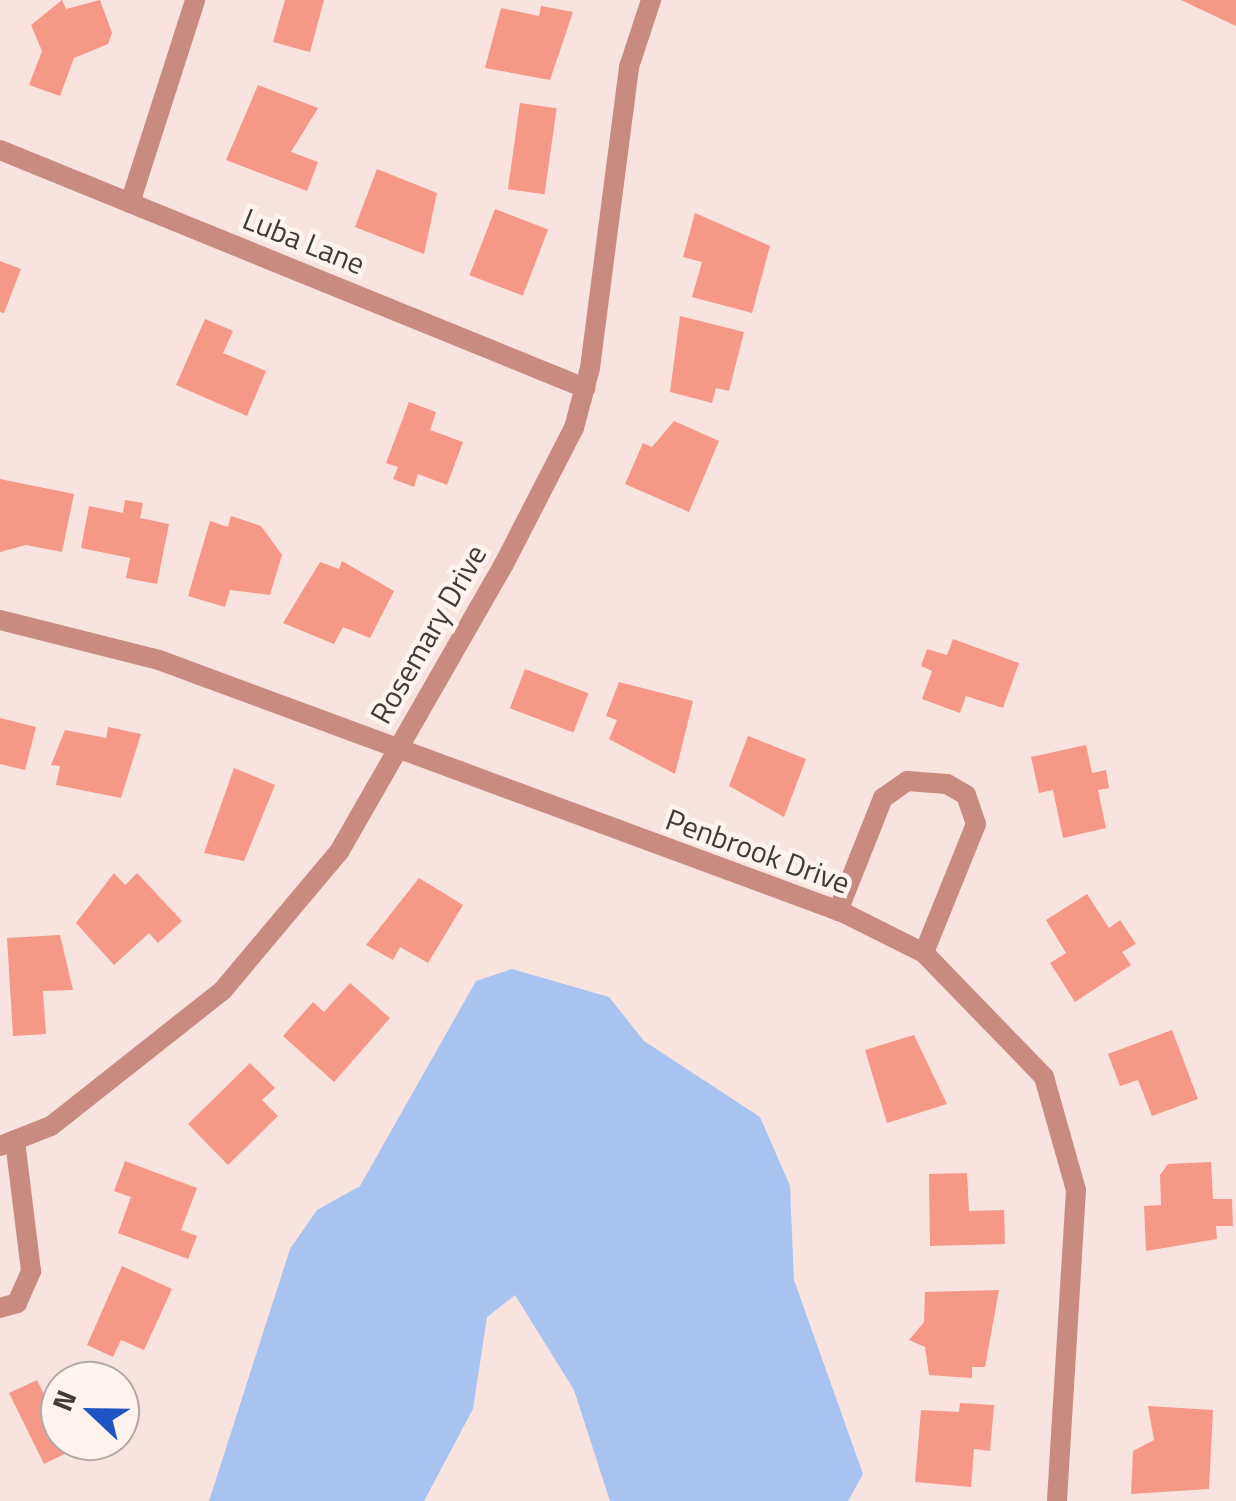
<!DOCTYPE html>
<style>
body{margin:0}
#map{position:relative;width:1236px;height:1501px;overflow:hidden;background:#f8e3df;font-family:"Titillium Web",sans-serif}
div>[style]{position:absolute}
.water>*{inset:0;background:#a9c3f0}
.building>*{inset:0;background:#f69887;transform-origin:0 0}
.street>*{height:20px;margin:-10px;padding:0 10px;transform-origin:10px;border-radius:10px;background:#c98a7f}
span{translate:-50% -50%;white-space:nowrap;text-align:center;line-height:1.15;-webkit-text-stroke:9px #fff3f0;paint-order:stroke}
.street-label{font-size:30px;color:#423a38}
.north{position:absolute;left:40px;top:1361px;width:100px;height:100px;box-sizing:border-box;background:#fff3f0;border:2px solid #b3a9a6;border-radius:50%;rotate:292deg;font-size:28px;font-weight:700;line-height:40px;text-align:center;color:#423a38}
.north::after{content:'';display:block;margin:auto;width:35px;height:45px;background:#1e55c2;clip-path:polygon(50% 0,100% 100%,50% 72%,0 100%)}
</style>
<div id="map">
<div class="water">
<i style="clip-path:polygon(512px 969px,609px 997px,644px 1041px,760px 1117px,790px 1186px,794px 1280px,863px 1474px,848px 1501px,610px 1501px,574px 1390px,515px 1295px,487px 1317px,473px 1409px,424px 1501px,209px 1501px,290px 1249px,317px 1210px,360px 1186px,476px 981px)"></i>
</div>
<div class="building">
<i style="clip-path:polygon(62px 0,66px 9px,100px 0,112px 33px,108px 44px,74px 58px,60px 96px,29px 85px,42px 51px,31px 25px)"></i>
<i style="clip-path:polygon(285px 0,324px 0,310px 52px,273px 42px)"></i>
<i style="clip-path:polygon(1181px 0,1236px 0,1236px 26px)"></i>
<i style="clip-path:polygon(541px 6px,573px 12px,550px 80px,485px 68px,501px 8px,539px 16px)"></i>
<i style="clip-path:polygon(258px 85px,318px 108px,291px 152px,318px 162px,307px 191px,226px 160px)"></i>
<i style="left:520px;top:103px;width:37px;height:87px;rotate:8deg"></i>
<i style="clip-path:polygon(377px 169px,437px 193px,424px 254px,355px 227px)"></i>
<i style="left:495px;top:209px;width:57px;height:71px;rotate:21deg"></i>
<i style="clip-path:polygon(695px 213px,770px 246px,752px 313px,692px 297px,702px 262px,683px 257px)"></i>
<i style="clip-path:polygon(0 261px,21px 269px,4px 313px,0 312px)"></i>
<i style="clip-path:polygon(680px 316px,744px 332px,729px 391px,716px 388px,712px 403px,670px 392px)"></i>
<i style="clip-path:polygon(205px 319px,233px 331px,223px 353px,266px 371px,247px 416px,176px 385px)"></i>
<i style="clip-path:polygon(409px 402px,436px 412px,430px 430px,463px 442px,447px 485px,418px 474px,414px 487px,393px 479px,398px 467px,386px 463px)"></i>
<i style="clip-path:polygon(674px 421px,719px 441px,689px 512px,625px 484px,643px 443px,652px 447px)"></i>
<i style="clip-path:polygon(0 479px,74px 494px,62px 552px,26px 545px,0 552px)"></i>
<i style="clip-path:polygon(125px 500px,143px 503px,140px 518px,169px 524px,157px 584px,126px 578px,130px 558px,81px 548px,89px 506px,123px 513px)"></i>
<i style="clip-path:polygon(231px 516px,261px 526px,282px 555px,270px 595px,230px 590px,225px 607px,188px 596px,210px 521px,228px 527px)"></i>
<i style="clip-path:polygon(342px 561px,394px 591px,370px 638px,343px 627px,334px 644px,283px 623px,320px 562px,339px 569px)"></i>
<i style="clip-path:polygon(953px 639px,1019px 663px,1003px 708px,966px 696px,960px 713px,922px 699px,932px 671px,921px 666px,927px 649px,947px 655px)"></i>
<i style="left:525px;top:669px;width:68px;height:42px;rotate:21deg"></i>
<i style="clip-path:polygon(619px 682px,693px 701px,675px 774px,609px 739px,617px 720px,606px 716px)"></i>
<i style="clip-path:polygon(0 718px,36px 727px,25px 770px,0 764px)"></i>
<i style="clip-path:polygon(108px 727px,141px 734px,121px 798px,56px 785px,60px 766px,51px 765px,65px 730px,106px 738px)"></i>
<i style="clip-path:polygon(748px 736px,806px 759px,784px 817px,729px 786px)"></i>
<i style="clip-path:polygon(1086px 745px,1092px 773px,1106px 770px,1109px 788px,1098px 790px,1106px 828px,1063px 838px,1053px 790px,1039px 793px,1031px 757px)"></i>
<i style="clip-path:polygon(234px 768px,275px 785px,244px 861px,204px 853px)"></i>
<i style="clip-path:polygon(114px 873px,125px 885px,137px 873px,182px 921px,158px 943px,149px 933px,114px 965px,76px 923px)"></i>
<i style="clip-path:polygon(419px 878px,463px 905px,428px 963px,400px 947px,393px 960px,366px 945px)"></i>
<i style="clip-path:polygon(1087px 894px,1109px 928px,1120px 920px,1136px 944px,1122px 952px,1131px 965px,1075px 1002px,1050px 963px,1066px 953px,1046px 920px)"></i>
<i style="clip-path:polygon(60px 935px,73px 990px,43px 991px,46px 1034px,13px 1036px,7px 938px)"></i>
<i style="clip-path:polygon(350px 983px,390px 1018px,334px 1082px,283px 1036px,313px 1002px,324px 1012px)"></i>
<i style="clip-path:polygon(1172px 1030px,1198px 1099px,1152px 1116px,1138px 1080px,1120px 1086px,1108px 1054px)"></i>
<i style="clip-path:polygon(914px 1035px,947px 1104px,887px 1123px,865px 1050px)"></i>
<i style="clip-path:polygon(250px 1063px,275px 1088px,262px 1100px,278px 1116px,228px 1165px,188px 1124px)"></i>
<i style="clip-path:polygon(125px 1161px,197px 1188px,181px 1230px,197px 1236px,188px 1259px,118px 1233px,131px 1197px,114px 1191px)"></i>
<i style="clip-path:polygon(1211px 1162px,1213px 1199px,1232px 1199px,1233px 1226px,1216px 1226px,1217px 1239px,1146px 1251px,1144px 1206px,1161px 1205px,1160px 1175px,1168px 1164px)"></i>
<i style="clip-path:polygon(967px 1173px,969px 1211px,1004px 1210px,1005px 1244px,930px 1246px,929px 1174px)"></i>
<i style="clip-path:polygon(122px 1266px,172px 1289px,144px 1350px,121px 1340px,113px 1357px,87px 1345px)"></i>
<i style="clip-path:polygon(999px 1290px,985px 1367px,972px 1367px,972px 1378px,929px 1375px,925px 1347px,909px 1340px,924px 1322px,925px 1292px)"></i>
<i style="clip-path:polygon(37px 1380px,50px 1407px,60px 1402px,60px 1441px,91px 1441px,44px 1464px,9px 1393px)"></i>
<i style="clip-path:polygon(960px 1403px,994px 1405px,990px 1451px,974px 1449px,971px 1487px,915px 1482px,921px 1410px,959px 1412px)"></i>
<i style="clip-path:polygon(1148px 1406px,1213px 1410px,1209px 1489px,1131px 1494px,1133px 1451px,1154px 1440px)"></i>
</div>
<div class="street">
<i style="left:0;top:150px;width:632px;rotate:22.14deg"></i>
<i style="left:130px;top:203px;width:213px;rotate:-72.2deg"></i>
<i style="left:0;top:620px;width:164px;rotate:14.1deg"></i>
<i style="left:159px;top:660px;width:730px;rotate:20.27deg"></i>
<i style="left:844px;top:913px;width:89px;rotate:26.6deg"></i>
<i style="left:924px;top:953px;width:173px;rotate:45.9deg"></i>
<i style="left:1044px;top:1077px;width:117px;rotate:74.2deg"></i>
<i style="left:1076px;top:1190px;width:312px;rotate:93.5deg"></i>
<i style="left:838px;top:911px;width:122px;rotate:-68.3deg"></i>
<i style="left:883px;top:798px;width:29px;rotate:-35deg"></i>
<i style="left:907px;top:781px;width:40px;rotate:4.3deg"></i>
<i style="left:947px;top:784px;width:22px;rotate:30deg"></i>
<i style="left:966px;top:795px;width:31px;rotate:71deg"></i>
<i style="left:976px;top:824px;width:139px;rotate:112deg"></i>
<i style="left:0;top:1146px;width:55px;rotate:-21.4deg"></i>
<i style="left:51px;top:1126px;width:219px;rotate:-38.3deg"></i>
<i style="left:223px;top:990px;width:180px;rotate:-50deg"></i>
<i style="left:339px;top:852px;width:332px;rotate:-60.2deg"></i>
<i style="left:504px;top:564px;width:153px;rotate:-62.8deg"></i>
<i style="left:574px;top:428px;width:62px;rotate:-75.1deg"></i>
<i style="left:590px;top:368px;width:304px;rotate:-82.6deg"></i>
<i style="left:629px;top:67px;width:71px;rotate:-71.8deg"></i>
<i style="left:0;top:1308px;width:18px;rotate:-16deg"></i>
<i style="left:17px;top:1303px;width:35px;rotate:-66deg"></i>
<i style="left:31px;top:1271px;width:132px;rotate:-97deg"></i>
</div>
<div class="street-label">
<span style="left:304px;top:241px;rotate:22deg">Luba Lane</span>
<span style="left:428px;top:634px;rotate:-60deg">Rosemary Drive</span>
<span style="left:758px;top:851px;rotate:20deg">Penbrook Drive</span>
</div>
<div class="north">N</div>
</div>
